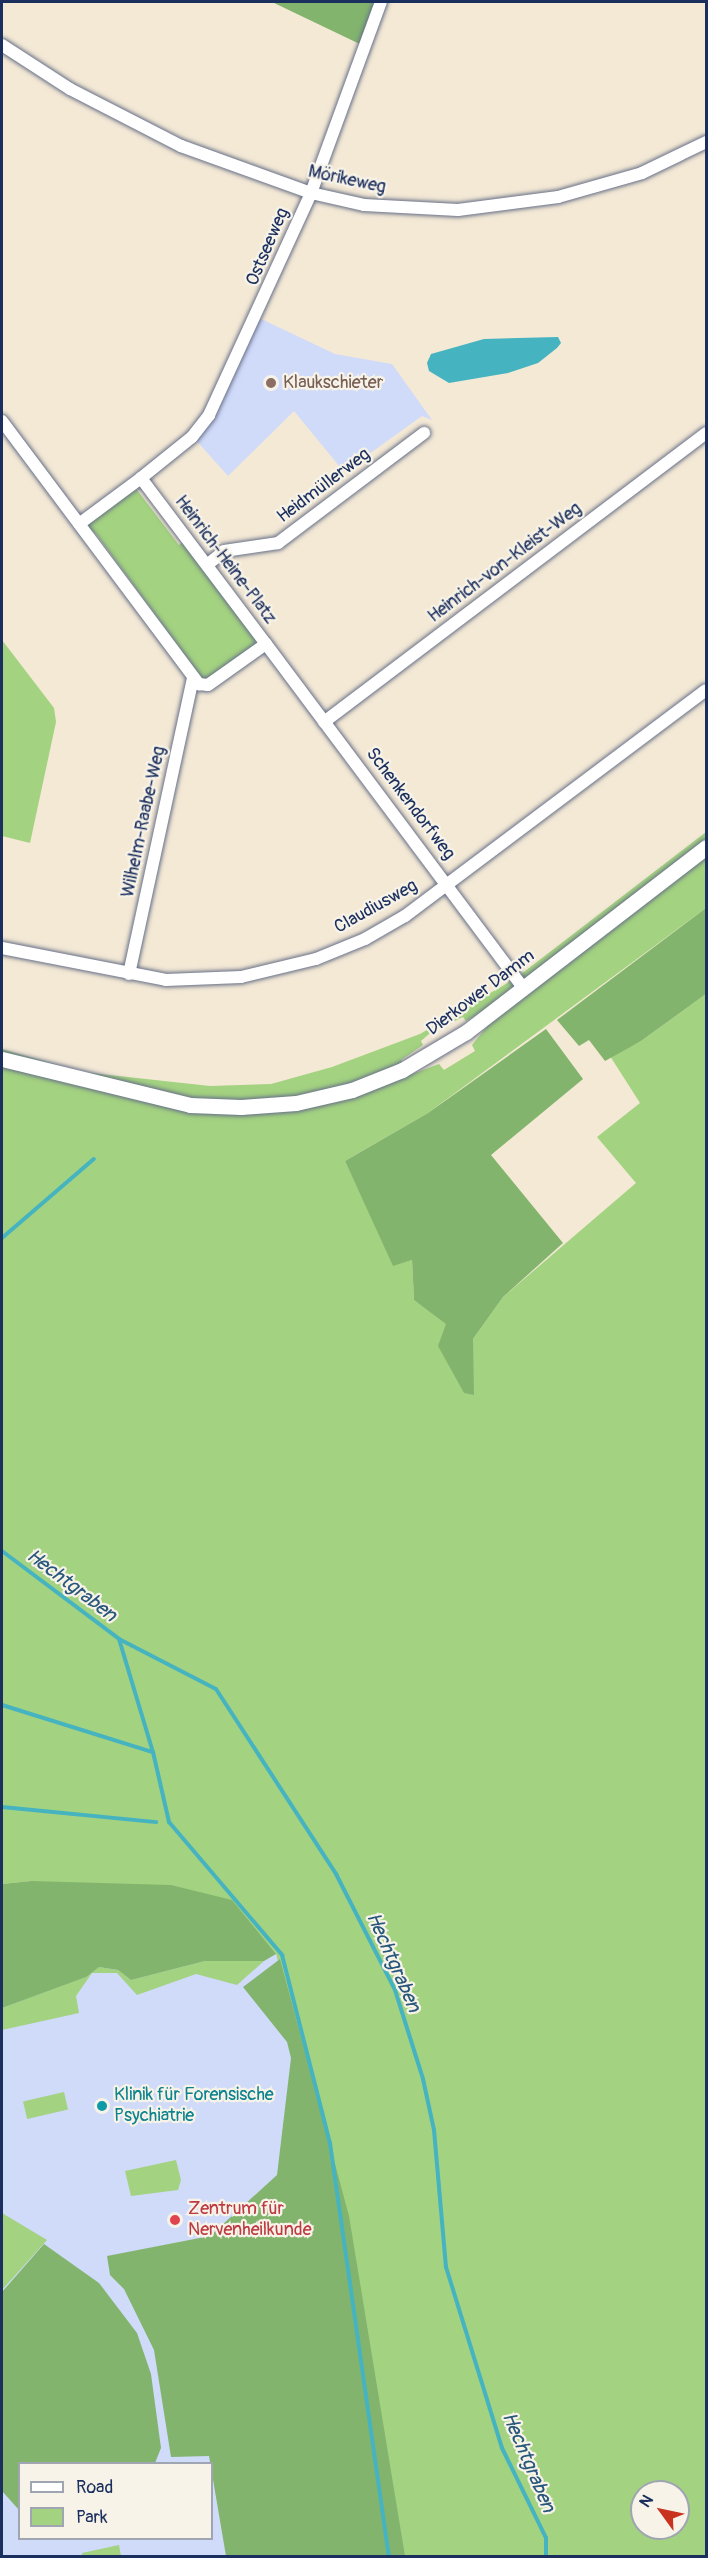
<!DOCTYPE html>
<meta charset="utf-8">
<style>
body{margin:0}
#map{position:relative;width:708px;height:2558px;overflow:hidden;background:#f4e9d5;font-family:Pangolin,sans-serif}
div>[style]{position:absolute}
.built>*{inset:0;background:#d0daf9}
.green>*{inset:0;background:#a3d280;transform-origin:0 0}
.forest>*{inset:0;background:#82b46e}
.water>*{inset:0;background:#46b3c1}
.stream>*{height:4px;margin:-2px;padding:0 2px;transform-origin:2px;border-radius:2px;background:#46b3c1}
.roads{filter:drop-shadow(0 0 2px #677088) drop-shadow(0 0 2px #677088)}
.minor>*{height:12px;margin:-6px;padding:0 6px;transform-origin:6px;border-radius:6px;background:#fff}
.tertiary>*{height:15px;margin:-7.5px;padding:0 7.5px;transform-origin:7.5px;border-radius:7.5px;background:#fff}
.dots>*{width:16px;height:16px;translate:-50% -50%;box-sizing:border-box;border:3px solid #f7f3e8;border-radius:50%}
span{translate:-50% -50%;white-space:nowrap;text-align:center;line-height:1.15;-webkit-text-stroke:4.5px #f7f3e8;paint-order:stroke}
.street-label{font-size:18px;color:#1b2f5e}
.education-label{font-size:18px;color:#785e54}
.left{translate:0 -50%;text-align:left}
.culture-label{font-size:18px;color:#0d838f}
.health-label{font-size:18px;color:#be3a42}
.water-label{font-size:20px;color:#28577c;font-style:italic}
.frame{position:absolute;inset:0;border:3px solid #1b2f5e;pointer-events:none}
.legend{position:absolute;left:18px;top:2462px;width:195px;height:78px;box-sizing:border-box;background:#f7f3e8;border:2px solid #9fa5b1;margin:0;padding:8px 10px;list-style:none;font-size:18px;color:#1b2f5e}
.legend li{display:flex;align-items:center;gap:12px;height:30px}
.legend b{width:30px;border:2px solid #9fa5b1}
.north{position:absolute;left:630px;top:2480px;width:60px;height:60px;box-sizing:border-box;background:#f7f3e8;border:2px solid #9fa5b1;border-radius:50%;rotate:303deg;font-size:16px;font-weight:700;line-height:24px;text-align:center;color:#1b2f5e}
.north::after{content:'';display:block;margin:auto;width:21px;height:27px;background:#c8321e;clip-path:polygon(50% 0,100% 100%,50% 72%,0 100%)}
</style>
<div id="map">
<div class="built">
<i style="clip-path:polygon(259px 318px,335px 354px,392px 364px,432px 420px,422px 416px,344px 472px,294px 411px,228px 476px,194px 438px)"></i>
<i style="clip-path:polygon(evenodd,2px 1884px,276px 1954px,346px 2210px,403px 2556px,2px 2556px,2px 1884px,20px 2464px,212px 2464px,212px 2538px,20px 2538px,20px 2464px)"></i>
</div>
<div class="green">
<i style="clip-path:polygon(134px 486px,179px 545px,183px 542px,256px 638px,254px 648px,204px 681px,96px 534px,88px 528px,92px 518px)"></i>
<i style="clip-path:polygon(2px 640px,54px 708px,56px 722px,30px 843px,2px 836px)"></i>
<i style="clip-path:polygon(evenodd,706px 832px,706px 908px,428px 1113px,345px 1161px,394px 1265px,412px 1260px,414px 1300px,473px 1339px,503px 1297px,636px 1183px,597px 1137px,640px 1103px,610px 1056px,641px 1041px,706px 994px,706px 2556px,403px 2556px,346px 2210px,276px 1954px,31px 1881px,2px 1884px,2px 1049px,82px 1072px,210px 1086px,271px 1084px,332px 1067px,420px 1034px,516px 978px,706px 832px,482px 1012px,489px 1024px,472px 1045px,475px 1051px,444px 1070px,439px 1064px,407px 1076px,401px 1060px,423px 1045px,421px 1041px,429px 1034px,463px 1017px,466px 1021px,482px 1012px,706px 832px,642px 2492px,678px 2492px,678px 2528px,642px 2528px,642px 2492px)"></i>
<i style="clip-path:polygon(205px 1961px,264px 1961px,237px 1985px,196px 1974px,137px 1995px,117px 1973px,92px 1973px,76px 1996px,79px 2013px,2px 2030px,2px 2008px,85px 1977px,99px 1967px,118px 1970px,131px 1980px)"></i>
<i style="left:64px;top:2092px;width:18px;height:42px;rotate:77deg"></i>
<i style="clip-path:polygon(176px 2160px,181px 2180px,178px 2190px,131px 2196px,125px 2171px)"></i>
<i style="clip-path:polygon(2px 2213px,47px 2240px,2px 2290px)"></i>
<i style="clip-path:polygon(119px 2545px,121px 2556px,82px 2556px,82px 2553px)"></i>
</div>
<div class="forest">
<i style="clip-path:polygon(272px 2px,381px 2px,366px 47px)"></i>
<i style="clip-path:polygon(706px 908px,706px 994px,641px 1041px,605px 1061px,589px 1040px,579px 1046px,557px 1020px)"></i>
<i style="clip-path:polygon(546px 1029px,583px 1079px,491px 1155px,563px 1243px,503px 1297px,473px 1339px,474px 1395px,464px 1393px,438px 1346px,446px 1324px,414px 1300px,412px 1260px,393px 1266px,345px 1161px,428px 1113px)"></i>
<i style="clip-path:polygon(31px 1881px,171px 1885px,232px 1900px,276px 1954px,264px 1961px,205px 1961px,131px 1980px,118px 1970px,99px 1967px,86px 1977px,2px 2008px,2px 1884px)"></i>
<i style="clip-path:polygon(280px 1959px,349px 2216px,405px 2556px,226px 2556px,209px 2456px,171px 2457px,154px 2350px,124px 2289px,110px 2275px,107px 2256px,210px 2236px,277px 2175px,291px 2058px,287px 2042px,243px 1987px)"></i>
<i style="clip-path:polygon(44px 2244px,99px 2283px,137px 2333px,151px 2374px,161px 2448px,155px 2463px,20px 2464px,19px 2510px,2px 2491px,2px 2292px)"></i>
</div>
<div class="water">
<i style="clip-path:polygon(558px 337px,561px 343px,557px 348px,538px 363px,508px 373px,449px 383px,429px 371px,427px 363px,431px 354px,484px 339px)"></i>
</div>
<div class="stream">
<i style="left:2px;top:1238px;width:121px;rotate:-40.7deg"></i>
<i style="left:2px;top:1551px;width:146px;rotate:36.9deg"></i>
<i style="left:119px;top:1639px;width:109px;rotate:27.3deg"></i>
<i style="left:216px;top:1689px;width:221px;rotate:57deg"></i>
<i style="left:336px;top:1874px;width:130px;rotate:63deg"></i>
<i style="left:395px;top:1990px;width:93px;rotate:72.5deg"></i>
<i style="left:423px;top:2079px;width:52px;rotate:77.8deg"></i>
<i style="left:434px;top:2130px;width:138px;rotate:85deg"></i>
<i style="left:446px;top:2267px;width:189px;rotate:72.8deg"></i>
<i style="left:502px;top:2448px;width:100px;rotate:63.9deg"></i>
<i style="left:546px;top:2538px;width:18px;rotate:90deg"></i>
<i style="left:119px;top:1639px;width:118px;rotate:73.3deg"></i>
<i style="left:153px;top:1752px;width:72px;rotate:77.1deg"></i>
<i style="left:169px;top:1822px;width:175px;rotate:49.6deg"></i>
<i style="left:282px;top:1955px;width:194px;rotate:75.7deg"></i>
<i style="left:330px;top:2143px;width:417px;rotate:81.9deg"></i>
<i style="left:2px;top:1705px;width:157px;rotate:17.4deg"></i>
<i style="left:2px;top:1807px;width:155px;rotate:5.6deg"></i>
</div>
<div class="roads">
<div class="minor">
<i style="left:2px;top:45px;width:81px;rotate:32.9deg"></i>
<i style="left:70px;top:89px;width:125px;rotate:27.2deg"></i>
<i style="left:181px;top:146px;width:138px;rotate:19.9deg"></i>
<i style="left:311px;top:193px;width:54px;rotate:12.8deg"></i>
<i style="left:364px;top:205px;width:94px;rotate:3deg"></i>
<i style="left:458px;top:210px;width:101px;rotate:-7.4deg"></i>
<i style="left:558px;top:197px;width:87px;rotate:-15.9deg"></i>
<i style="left:642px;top:173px;width:71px;rotate:-25.8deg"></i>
<i style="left:2px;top:421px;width:329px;rotate:53.2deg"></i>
<i style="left:199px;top:684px;width:9px;rotate:6deg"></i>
<i style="left:208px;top:685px;width:71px;rotate:-35.3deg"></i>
<i style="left:266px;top:644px;width:208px;rotate:-127deg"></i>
<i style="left:141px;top:478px;width:77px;rotate:143.4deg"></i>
<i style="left:141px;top:478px;width:65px;rotate:-38.8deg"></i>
<i style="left:192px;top:437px;width:28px;rotate:-52deg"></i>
<i style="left:209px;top:415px;width:244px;rotate:-65.3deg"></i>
<i style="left:311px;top:193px;width:203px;rotate:-69.9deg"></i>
<i style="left:207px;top:565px;width:22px;rotate:-39deg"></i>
<i style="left:224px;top:551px;width:55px;rotate:-8.4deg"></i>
<i style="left:278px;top:543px;width:183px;rotate:-37deg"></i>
<i style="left:266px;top:644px;width:429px;rotate:53.2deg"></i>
<i style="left:324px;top:722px;width:479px;rotate:-37.1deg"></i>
<i style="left:2px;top:948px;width:167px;rotate:11deg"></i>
<i style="left:166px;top:980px;width:75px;rotate:-2.3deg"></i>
<i style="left:241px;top:977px;width:77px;rotate:-13.5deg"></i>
<i style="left:316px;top:959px;width:53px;rotate:-22.2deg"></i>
<i style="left:365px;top:939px;width:46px;rotate:-29.9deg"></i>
<i style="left:405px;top:916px;width:376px;rotate:-36.9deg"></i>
<i style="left:129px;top:974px;width:303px;rotate:-77.8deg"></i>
</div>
<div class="tertiary">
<i style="left:2px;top:1059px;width:194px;rotate:13.7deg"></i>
<i style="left:190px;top:1105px;width:51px;rotate:2.2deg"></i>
<i style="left:241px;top:1107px;width:55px;rotate:-4.2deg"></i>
<i style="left:296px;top:1103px;width:57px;rotate:-13.1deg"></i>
<i style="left:352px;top:1090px;width:54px;rotate:-21.8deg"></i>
<i style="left:402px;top:1070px;width:74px;rotate:-30.7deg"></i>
<i style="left:466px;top:1032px;width:303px;rotate:-37.6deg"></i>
</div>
</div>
<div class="dots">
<i style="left:271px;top:383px;background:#8d6e63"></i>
<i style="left:102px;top:2106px;background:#0f9aa8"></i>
<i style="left:175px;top:2220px;background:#e0444e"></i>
</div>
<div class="street-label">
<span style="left:347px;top:180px;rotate:12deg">Mörikeweg</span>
<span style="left:268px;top:247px;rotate:-67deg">Ostseeweg</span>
<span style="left:324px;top:486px;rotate:-37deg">Heidmüllerweg</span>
<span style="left:225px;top:560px;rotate:53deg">Heinrich-Heine-Platz</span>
<span style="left:505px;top:563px;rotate:-37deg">Heinrich-von-Kleist-Weg</span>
<span style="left:410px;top:804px;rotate:53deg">Schenkendorfweg</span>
<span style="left:144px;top:822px;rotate:-78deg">Wilhelm-Raabe-Weg</span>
<span style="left:376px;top:907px;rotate:-29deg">Claudiusweg</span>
<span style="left:481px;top:993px;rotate:-37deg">Dierkower Damm</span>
</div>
<div class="education-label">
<span class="left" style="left:283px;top:383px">Klaukschieter</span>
</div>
<div class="culture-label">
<span class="left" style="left:114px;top:2106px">Klinik für Forensische<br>Psychiatrie</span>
</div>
<div class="health-label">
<span class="left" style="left:188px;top:2220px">Zentrum für<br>Nervenheilkunde</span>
</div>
<div class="water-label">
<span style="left:72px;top:1585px;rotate:37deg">Hechtgraben</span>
<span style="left:394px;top:1962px;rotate:66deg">Hechtgraben</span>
<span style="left:529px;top:2462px;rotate:67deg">Hechtgraben</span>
</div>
<div class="frame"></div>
<ul class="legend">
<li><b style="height:8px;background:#fff"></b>Road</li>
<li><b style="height:16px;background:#a3d280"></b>Park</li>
</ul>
<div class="north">N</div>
</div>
